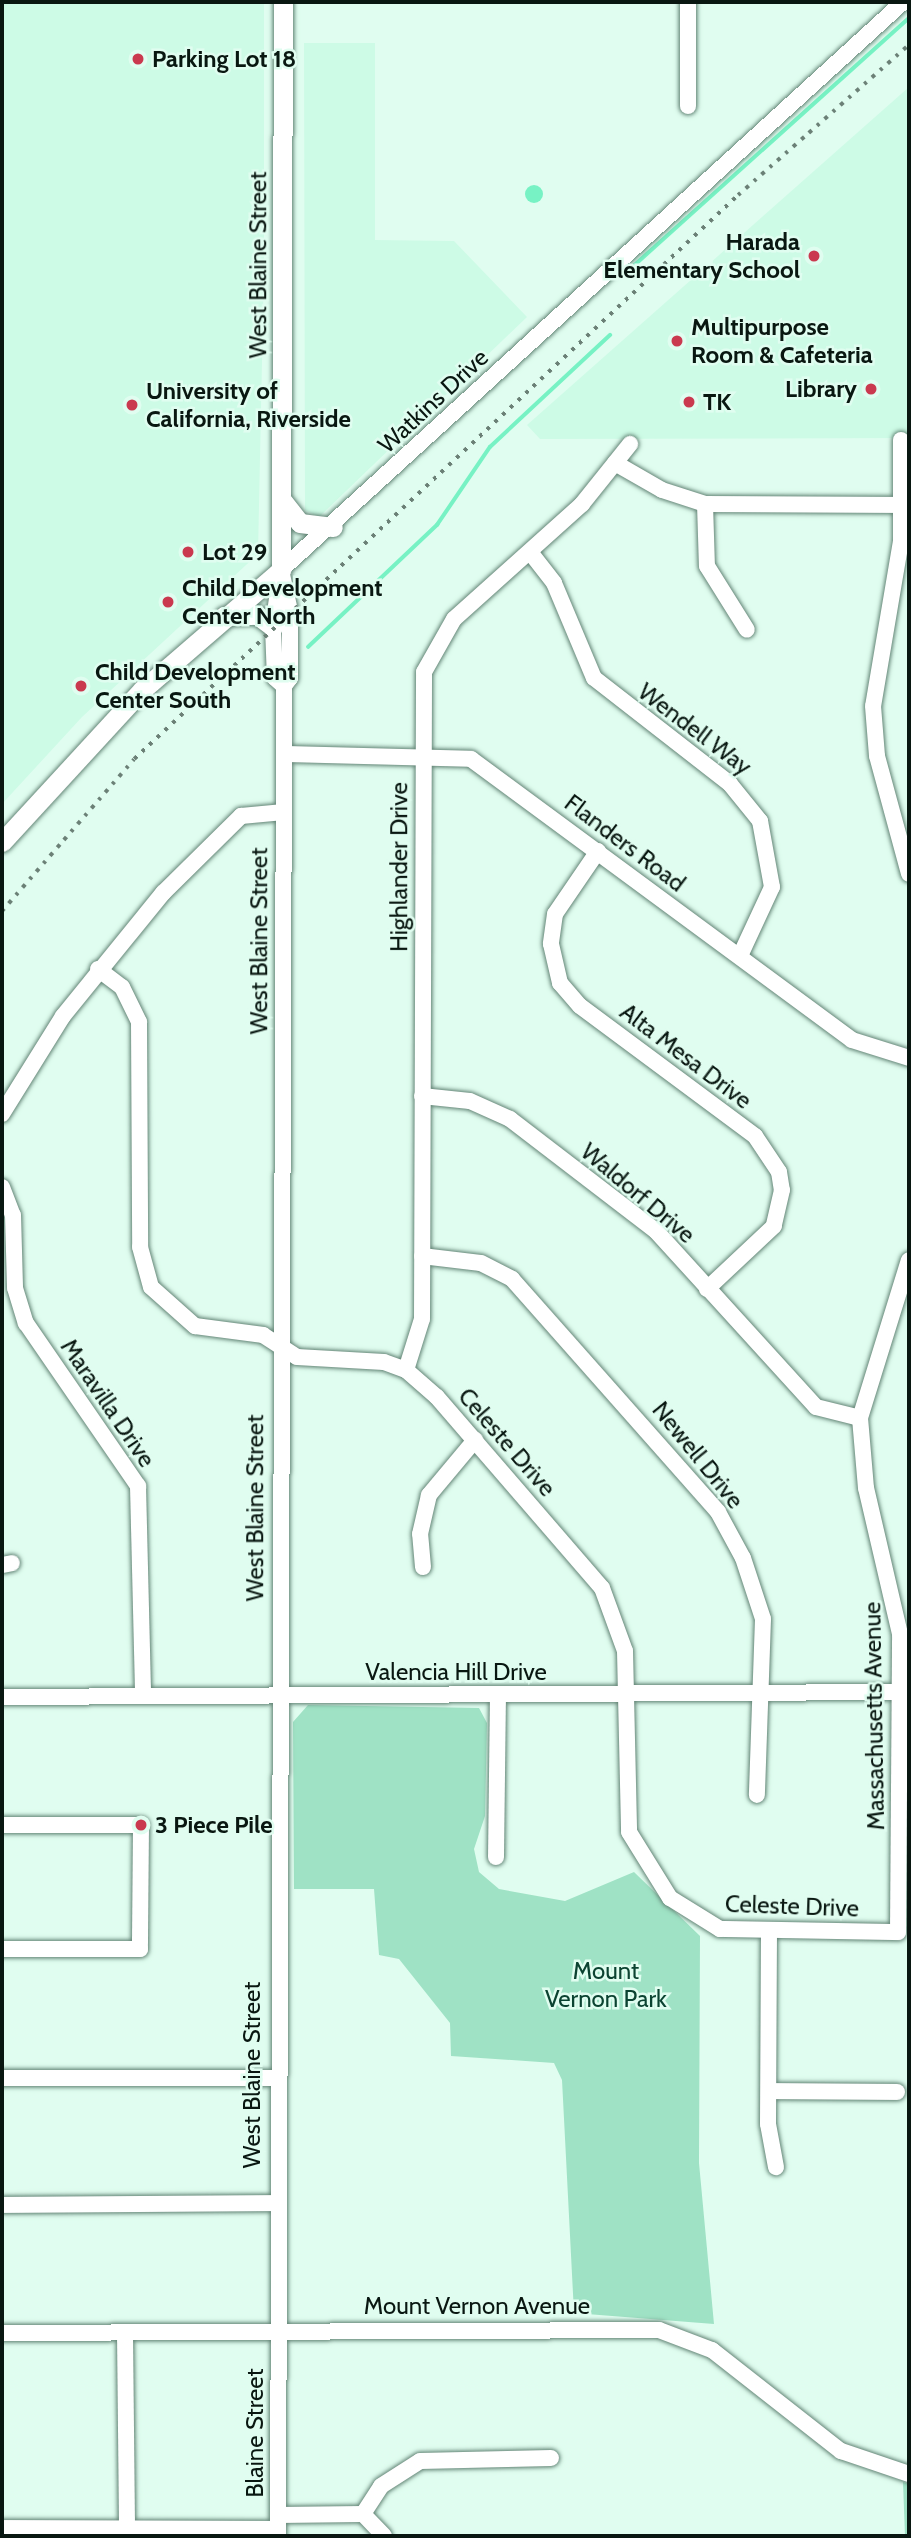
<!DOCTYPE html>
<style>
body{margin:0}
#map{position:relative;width:911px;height:2538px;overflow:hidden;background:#e0fdf0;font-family:Cabin,sans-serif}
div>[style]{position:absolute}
.built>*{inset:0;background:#cdfbe6}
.green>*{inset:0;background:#9fe2c5}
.water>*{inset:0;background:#77f2c4}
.round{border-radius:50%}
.stream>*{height:3.5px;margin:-1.75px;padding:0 1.75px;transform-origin:1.75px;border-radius:1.75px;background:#77f2c4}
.roads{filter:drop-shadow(0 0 2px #638576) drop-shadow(0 0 2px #638576)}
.minor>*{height:16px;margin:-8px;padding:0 8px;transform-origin:8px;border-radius:8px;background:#fff}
.major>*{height:19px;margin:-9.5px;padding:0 9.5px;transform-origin:9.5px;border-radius:9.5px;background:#fff}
.rail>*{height:3.5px;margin-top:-1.75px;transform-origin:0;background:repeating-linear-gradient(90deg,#6b8076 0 3.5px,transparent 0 10.5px)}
.dots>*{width:19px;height:19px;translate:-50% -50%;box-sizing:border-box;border:4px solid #e0fdf0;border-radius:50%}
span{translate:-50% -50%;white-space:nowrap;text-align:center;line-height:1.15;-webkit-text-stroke:5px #e0fdf0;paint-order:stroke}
.poi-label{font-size:24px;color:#091711;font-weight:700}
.left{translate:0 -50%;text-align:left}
.right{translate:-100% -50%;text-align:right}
.street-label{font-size:24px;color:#091711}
.park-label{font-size:24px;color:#0b4331}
.frame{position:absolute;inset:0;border:4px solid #091711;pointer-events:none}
</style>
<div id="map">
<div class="built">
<i style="clip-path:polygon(2px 2px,264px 2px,264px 266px,258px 554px,82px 717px,2px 804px)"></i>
<i style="clip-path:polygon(304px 43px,375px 43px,375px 240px,454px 241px,527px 317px,319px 517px,305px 510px)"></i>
<i style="clip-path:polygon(909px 87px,909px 438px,540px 439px,527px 425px)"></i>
</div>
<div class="green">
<i style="clip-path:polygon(308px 1705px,479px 1708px,487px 1723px,485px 1816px,474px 1849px,479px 1872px,499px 1889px,565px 1901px,634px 1872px,700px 1936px,699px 2163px,714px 2324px,574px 2313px,562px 2080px,554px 2063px,451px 2056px,450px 2023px,399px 1959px,379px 1955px,374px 1889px,294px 1889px,293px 1722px)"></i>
<i style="clip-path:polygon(903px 2482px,909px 2484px,909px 2536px,905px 2536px)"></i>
</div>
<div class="water">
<i class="round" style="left:525px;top:185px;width:18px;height:18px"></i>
</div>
<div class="stream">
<i style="left:628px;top:271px;width:378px;rotate:-42deg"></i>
<i style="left:308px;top:647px;width:178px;rotate:-43.4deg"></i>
<i style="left:437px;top:525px;width:94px;rotate:-55.8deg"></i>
<i style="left:490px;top:447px;width:164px;rotate:-43deg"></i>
</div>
<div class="roads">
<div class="minor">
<i style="left:688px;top:2px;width:104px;rotate:90deg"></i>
<i style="left:901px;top:440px;width:101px;rotate:90deg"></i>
<i style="left:901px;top:541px;width:167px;rotate:99.6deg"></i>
<i style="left:873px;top:706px;width:50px;rotate:85.4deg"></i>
<i style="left:877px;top:756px;width:122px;rotate:74.8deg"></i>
<i style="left:615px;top:463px;width:54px;rotate:29.9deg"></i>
<i style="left:662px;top:490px;width:45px;rotate:18deg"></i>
<i style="left:705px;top:504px;width:204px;rotate:0.3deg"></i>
<i style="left:705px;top:504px;width:62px;rotate:88.2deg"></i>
<i style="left:707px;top:566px;width:75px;rotate:58deg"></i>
<i style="left:530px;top:552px;width:39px;rotate:52deg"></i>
<i style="left:554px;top:583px;width:103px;rotate:67.2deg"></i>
<i style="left:594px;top:678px;width:172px;rotate:37.9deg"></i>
<i style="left:730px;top:784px;width:48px;rotate:51deg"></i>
<i style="left:760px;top:821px;width:67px;rotate:79.7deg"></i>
<i style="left:772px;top:887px;width:76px;rotate:114.9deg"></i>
<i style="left:281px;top:570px;width:842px;rotate:-42.4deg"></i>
<i style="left:281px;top:570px;width:58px;rotate:98deg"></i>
<i style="left:273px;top:627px;width:51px;rotate:87.8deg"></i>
<i style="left:275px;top:678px;width:12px;rotate:42deg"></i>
<i style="left:285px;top:754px;width:186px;rotate:1.5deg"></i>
<i style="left:471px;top:759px;width:473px;rotate:36.4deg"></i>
<i style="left:852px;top:1040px;width:60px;rotate:17.5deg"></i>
<i style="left:598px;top:851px;width:76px;rotate:124.3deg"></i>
<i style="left:555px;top:914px;width:30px;rotate:98deg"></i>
<i style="left:551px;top:944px;width:40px;rotate:77deg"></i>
<i style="left:560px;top:983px;width:30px;rotate:49deg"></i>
<i style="left:580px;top:1006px;width:218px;rotate:36.6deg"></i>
<i style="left:755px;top:1136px;width:43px;rotate:56.3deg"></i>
<i style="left:779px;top:1172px;width:18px;rotate:81deg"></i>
<i style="left:782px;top:1190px;width:37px;rotate:103deg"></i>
<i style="left:774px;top:1226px;width:92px;rotate:136.8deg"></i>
<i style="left:98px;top:969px;width:30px;rotate:37deg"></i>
<i style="left:122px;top:987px;width:39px;rotate:64deg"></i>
<i style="left:139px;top:1022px;width:225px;rotate:89.7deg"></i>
<i style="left:140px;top:1247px;width:41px;rotate:74.6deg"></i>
<i style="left:151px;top:1287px;width:59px;rotate:41.6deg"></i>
<i style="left:195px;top:1326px;width:69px;rotate:7.5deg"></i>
<i style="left:263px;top:1335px;width:40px;rotate:32.9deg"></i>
<i style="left:297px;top:1357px;width:87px;rotate:3.3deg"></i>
<i style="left:384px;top:1362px;width:23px;rotate:20deg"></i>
<i style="left:406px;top:1370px;width:41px;rotate:41.1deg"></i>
<i style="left:437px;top:1397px;width:252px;rotate:49.2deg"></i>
<i style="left:602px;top:1588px;width:67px;rotate:69.9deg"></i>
<i style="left:625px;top:1651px;width:181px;rotate:88.7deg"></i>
<i style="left:629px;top:1832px;width:78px;rotate:58.2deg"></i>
<i style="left:670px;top:1898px;width:59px;rotate:31.8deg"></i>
<i style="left:720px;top:1929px;width:178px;rotate:1deg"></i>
<i style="left:898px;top:1932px;width:298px;rotate:-89.6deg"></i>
<i style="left:900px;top:1634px;width:150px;rotate:-103.1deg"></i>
<i style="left:866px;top:1488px;width:70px;rotate:-94.9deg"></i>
<i style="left:860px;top:1418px;width:165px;rotate:-72.8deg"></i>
<i style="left:422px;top:1096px;width:48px;rotate:5.9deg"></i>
<i style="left:470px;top:1101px;width:44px;rotate:24.2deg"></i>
<i style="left:510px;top:1119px;width:184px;rotate:37.5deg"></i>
<i style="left:656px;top:1231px;width:238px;rotate:47.7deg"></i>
<i style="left:816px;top:1407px;width:45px;rotate:14deg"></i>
<i style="left:2px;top:1114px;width:115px;rotate:-58.1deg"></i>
<i style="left:63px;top:1016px;width:159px;rotate:-50.9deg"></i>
<i style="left:163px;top:893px;width:110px;rotate:-44.6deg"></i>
<i style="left:241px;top:816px;width:43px;rotate:-5.3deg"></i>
<i style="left:2px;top:1187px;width:30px;rotate:69deg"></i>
<i style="left:13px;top:1215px;width:73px;rotate:88.4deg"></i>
<i style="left:15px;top:1288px;width:37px;rotate:73deg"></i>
<i style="left:26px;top:1323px;width:198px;rotate:55.5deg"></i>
<i style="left:138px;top:1486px;width:209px;rotate:88.6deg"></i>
<i style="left:422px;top:1256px;width:59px;rotate:6.8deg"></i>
<i style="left:481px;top:1263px;width:35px;rotate:27deg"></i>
<i style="left:512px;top:1279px;width:311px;rotate:48.5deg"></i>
<i style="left:718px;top:1512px;width:52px;rotate:61.5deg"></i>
<i style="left:743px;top:1558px;width:64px;rotate:71.8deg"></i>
<i style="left:763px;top:1619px;width:176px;rotate:92deg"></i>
<i style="left:406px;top:1370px;width:53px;rotate:-72.6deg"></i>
<i style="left:422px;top:1319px;width:647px;rotate:-89.82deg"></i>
<i style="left:424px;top:672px;width:61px;rotate:-60.5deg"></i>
<i style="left:454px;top:619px;width:172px;rotate:-41.9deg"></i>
<i style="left:582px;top:504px;width:77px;rotate:-51.3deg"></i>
<i style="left:2px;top:1565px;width:10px;rotate:-11deg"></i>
<i style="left:423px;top:1567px;width:33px;rotate:-95deg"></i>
<i style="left:420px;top:1534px;width:40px;rotate:-77deg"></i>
<i style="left:429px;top:1495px;width:72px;rotate:-50.1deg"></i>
<i style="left:2px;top:1697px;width:907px;rotate:-0.32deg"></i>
<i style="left:2px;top:1825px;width:139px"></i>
<i style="left:141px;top:1825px;width:124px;rotate:90.5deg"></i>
<i style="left:140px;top:1949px;width:138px;rotate:180deg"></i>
<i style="left:496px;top:1857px;width:162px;rotate:-89.3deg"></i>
<i style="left:769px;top:1931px;width:193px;rotate:90.3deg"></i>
<i style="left:768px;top:2124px;width:44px;rotate:79.5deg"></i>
<i style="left:2px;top:2078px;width:275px"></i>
<i style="left:769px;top:2091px;width:128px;rotate:0.4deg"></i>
<i style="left:2px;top:2205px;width:275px;rotate:-0.4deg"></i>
<i style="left:2px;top:2333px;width:657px;rotate:-0.26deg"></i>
<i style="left:659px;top:2330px;width:57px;rotate:20.7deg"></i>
<i style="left:712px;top:2350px;width:164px;rotate:38.1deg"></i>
<i style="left:841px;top:2451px;width:72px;rotate:18.7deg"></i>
<i style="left:125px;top:2333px;width:203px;rotate:89.4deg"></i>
<i style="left:363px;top:2514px;width:30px;rotate:46deg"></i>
<i style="left:278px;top:2515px;width:85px;rotate:-0.7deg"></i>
<i style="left:363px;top:2514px;width:33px;rotate:-57deg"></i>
<i style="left:381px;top:2486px;width:46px;rotate:-32.7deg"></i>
<i style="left:420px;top:2461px;width:131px;rotate:-1.3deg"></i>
<i style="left:2px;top:2528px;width:276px;rotate:0.2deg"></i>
<i style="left:278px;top:2536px;width:1850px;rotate:-89.81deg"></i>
<i style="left:284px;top:686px;width:10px;rotate:-53deg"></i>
<i style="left:290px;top:678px;width:67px;rotate:-90deg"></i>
<i style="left:290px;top:611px;width:42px;rotate:-102.4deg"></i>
</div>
<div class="major">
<i style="left:282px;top:500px;width:29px;rotate:52deg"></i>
<i style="left:300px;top:523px;width:33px;rotate:7deg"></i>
<i style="left:224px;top:616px;width:33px;rotate:-2deg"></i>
<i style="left:257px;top:615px;width:20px;rotate:37deg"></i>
<i style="left:2px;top:842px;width:207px;rotate:-47.4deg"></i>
<i style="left:142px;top:690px;width:184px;rotate:-40.8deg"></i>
<i style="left:281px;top:570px;width:568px;rotate:-89.8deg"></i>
</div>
</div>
<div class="rail">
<i style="left:2px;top:911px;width:201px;rotate:-49deg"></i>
<i style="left:134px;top:759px;width:826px;rotate:-43.04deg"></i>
<i style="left:738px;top:195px;width:227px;rotate:-41.3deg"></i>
</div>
<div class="dots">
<i style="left:138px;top:59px;background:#ca394f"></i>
<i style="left:814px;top:256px;background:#ca394f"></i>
<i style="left:677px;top:341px;background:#ca394f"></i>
<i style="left:871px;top:389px;background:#ca394f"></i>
<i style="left:689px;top:402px;background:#ca394f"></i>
<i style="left:132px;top:405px;background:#ca394f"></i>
<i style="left:188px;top:552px;background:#ca394f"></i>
<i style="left:168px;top:602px;background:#ca394f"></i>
<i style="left:81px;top:686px;background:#ca394f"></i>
<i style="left:141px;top:1825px;background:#ca394f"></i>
</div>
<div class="poi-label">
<span class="left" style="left:152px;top:59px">Parking Lot 18</span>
<span class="right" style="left:800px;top:256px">Harada<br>Elementary School</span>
<span class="left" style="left:691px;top:341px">Multipurpose<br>Room &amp; Cafeteria</span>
<span class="right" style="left:857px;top:389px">Library</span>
<span class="left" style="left:146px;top:405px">University of<br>California, Riverside</span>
<span class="left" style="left:703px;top:402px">TK</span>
<span class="left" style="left:202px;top:552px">Lot 29</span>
<span class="left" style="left:182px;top:602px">Child Development<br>Center North</span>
<span class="left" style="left:95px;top:686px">Child Development<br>Center South</span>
<span class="left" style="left:155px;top:1825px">3 Piece Pile</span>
</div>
<div class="street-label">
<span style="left:258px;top:265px;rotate:-90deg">West Blaine Street</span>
<span style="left:433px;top:401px;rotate:-43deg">Watkins Drive</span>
<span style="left:695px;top:729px;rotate:37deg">Wendell Way</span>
<span style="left:625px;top:843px;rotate:37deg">Flanders Road</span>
<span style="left:399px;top:867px;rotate:-90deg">Highlander Drive</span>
<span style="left:259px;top:941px;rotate:-90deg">West Blaine Street</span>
<span style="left:686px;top:1056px;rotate:37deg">Alta Mesa Drive</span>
<span style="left:638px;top:1193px;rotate:40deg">Waldorf Drive</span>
<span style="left:108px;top:1403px;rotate:56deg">Maravilla Drive</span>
<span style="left:507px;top:1442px;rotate:49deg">Celeste Drive</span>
<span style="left:698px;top:1455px;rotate:51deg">Newell Drive</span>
<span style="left:255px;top:1508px;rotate:-90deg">West Blaine Street</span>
<span style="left:456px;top:1672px">Valencia Hill Drive</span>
<span style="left:874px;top:1716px;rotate:-91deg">Massachusetts Avenue</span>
<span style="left:792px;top:1906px;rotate:2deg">Celeste Drive</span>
<span style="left:252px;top:2075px;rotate:-90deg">West Blaine Street</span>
<span style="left:477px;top:2306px">Mount Vernon Avenue</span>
<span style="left:255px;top:2433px;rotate:-90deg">Blaine Street</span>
</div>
<div class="park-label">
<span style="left:606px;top:1985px">Mount<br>Vernon Park</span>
</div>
<div class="frame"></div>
</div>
